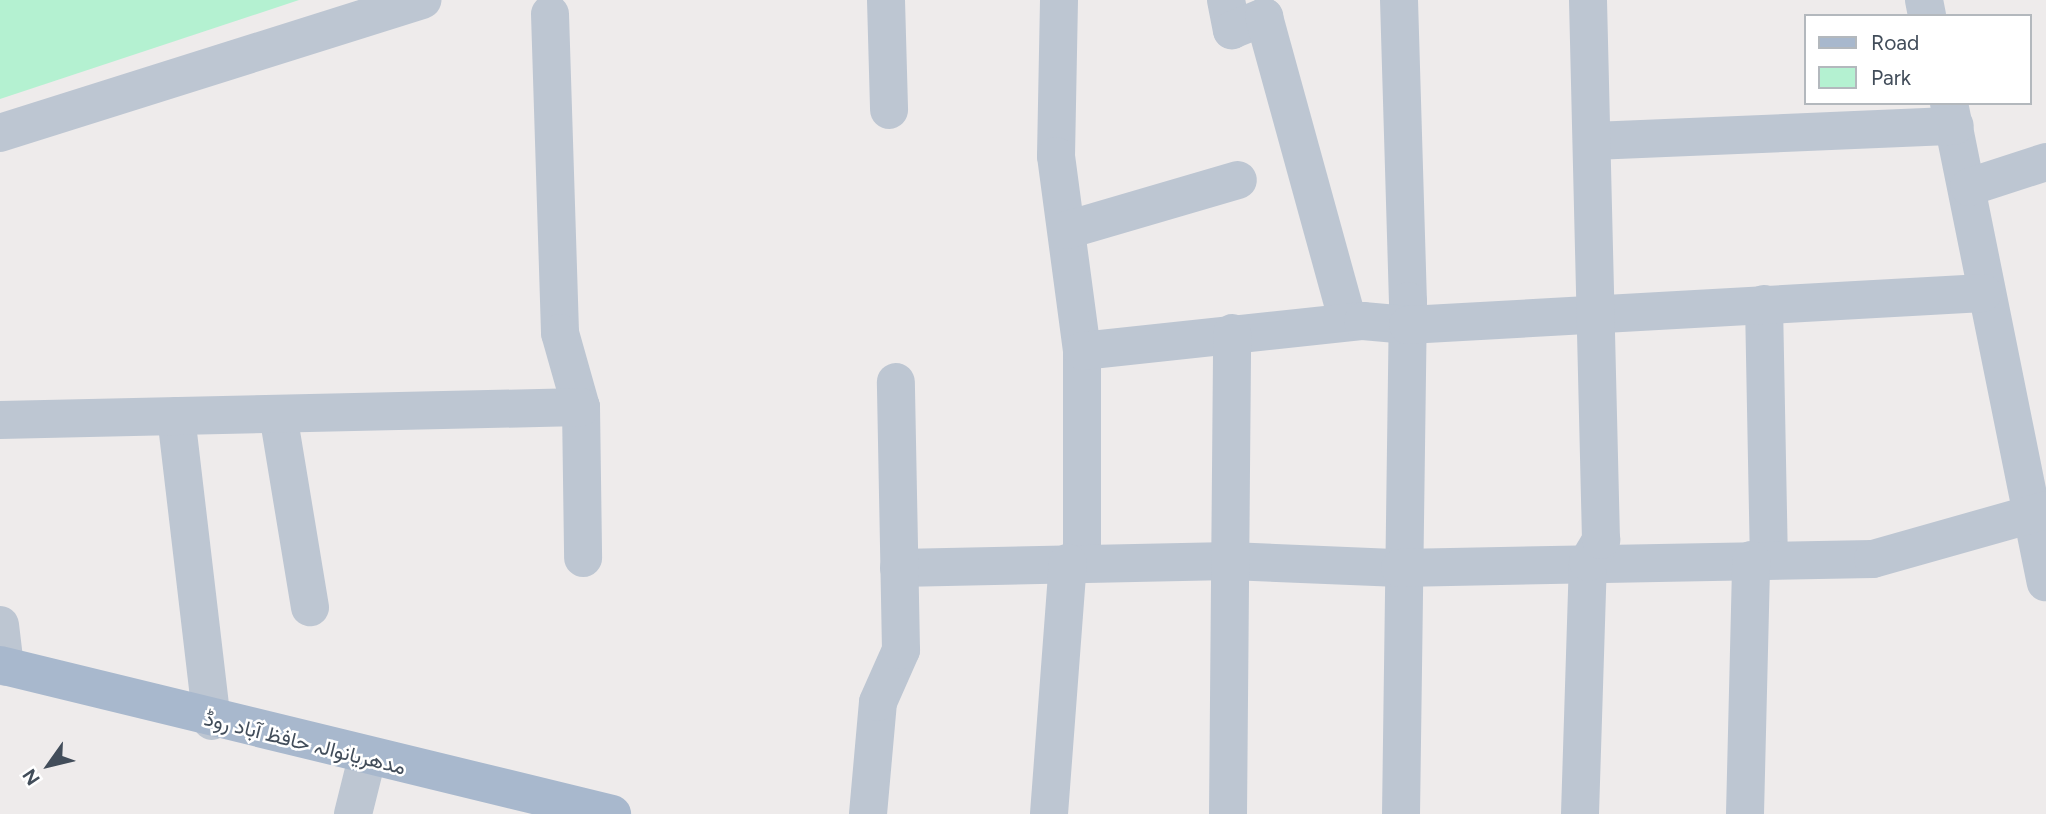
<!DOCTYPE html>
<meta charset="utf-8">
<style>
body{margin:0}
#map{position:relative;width:2046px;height:814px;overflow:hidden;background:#eeebeb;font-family:Figtree,Vazirmatn,sans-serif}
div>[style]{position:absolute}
.green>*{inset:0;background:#b4f1d1}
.minor>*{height:38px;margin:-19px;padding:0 19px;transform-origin:19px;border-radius:19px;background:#bdc6d2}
.major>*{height:38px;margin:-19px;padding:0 19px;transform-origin:19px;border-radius:19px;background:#a8b8cd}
span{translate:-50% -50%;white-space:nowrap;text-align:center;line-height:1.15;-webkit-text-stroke:5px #fff;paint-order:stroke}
.street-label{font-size:21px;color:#424d5a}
.legend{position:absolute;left:1804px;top:14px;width:228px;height:91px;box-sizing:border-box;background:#fff;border:2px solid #b3b8bd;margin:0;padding:9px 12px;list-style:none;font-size:21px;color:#424d5a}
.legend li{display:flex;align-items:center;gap:14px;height:35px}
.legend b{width:35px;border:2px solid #b3b8bd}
.north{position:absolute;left:14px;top:730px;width:70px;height:70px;-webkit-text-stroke:5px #fff;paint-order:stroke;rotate:236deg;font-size:19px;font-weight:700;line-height:28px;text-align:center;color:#424d5a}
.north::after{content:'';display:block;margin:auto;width:24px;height:32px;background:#424d5a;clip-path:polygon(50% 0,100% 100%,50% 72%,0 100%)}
</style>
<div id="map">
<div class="green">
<i style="clip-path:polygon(0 0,299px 0,0 99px)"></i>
</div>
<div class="minor">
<i style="left:886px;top:0;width:110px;rotate:88.4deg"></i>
<i style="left:1059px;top:0;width:156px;rotate:91.1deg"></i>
<i style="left:1056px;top:156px;width:197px;rotate:82.4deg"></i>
<i style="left:1082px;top:351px;width:212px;rotate:90deg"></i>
<i style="left:1226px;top:0;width:31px;rotate:79deg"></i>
<i style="left:1232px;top:30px;width:35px;rotate:-22deg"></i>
<i style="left:1264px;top:17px;width:316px;rotate:74.6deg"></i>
<i style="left:1399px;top:0;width:301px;rotate:88.3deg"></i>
<i style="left:1408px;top:301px;width:513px;rotate:90.78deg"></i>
<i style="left:1924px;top:0;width:16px;rotate:79deg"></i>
<i style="left:550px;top:14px;width:319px;rotate:88.2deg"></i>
<i style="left:560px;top:333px;width:77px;rotate:74.2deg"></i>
<i style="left:581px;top:407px;width:151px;rotate:89.2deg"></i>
<i style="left:1949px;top:103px;width:489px;rotate:78.6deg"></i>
<i style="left:0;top:133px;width:443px;rotate:-17.5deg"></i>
<i style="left:1593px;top:141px;width:362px;rotate:-2.4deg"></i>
<i style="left:1969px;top:187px;width:81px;rotate:-18deg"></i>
<i style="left:1067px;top:230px;width:178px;rotate:-16.3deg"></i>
<i style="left:1764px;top:304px;width:256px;rotate:88.9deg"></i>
<i style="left:1082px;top:351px;width:283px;rotate:-6.1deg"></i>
<i style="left:1363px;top:321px;width:45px;rotate:5.1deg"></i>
<i style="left:1408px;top:325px;width:576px;rotate:-3.19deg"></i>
<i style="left:278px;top:414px;width:196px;rotate:80.6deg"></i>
<i style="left:176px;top:416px;width:307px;rotate:83.3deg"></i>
<i style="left:0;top:420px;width:581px;rotate:-1.28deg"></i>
<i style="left:899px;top:568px;width:331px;rotate:-1.2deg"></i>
<i style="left:1230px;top:561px;width:170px;rotate:2.4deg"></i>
<i style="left:1400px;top:568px;width:473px;rotate:-1.1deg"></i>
<i style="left:1873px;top:559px;width:180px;rotate:-15.8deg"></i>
<i style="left:0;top:625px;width:42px;rotate:83.2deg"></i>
<i style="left:353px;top:814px;width:58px;rotate:-76deg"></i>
<i style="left:868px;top:814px;width:112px;rotate:-84.9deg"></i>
<i style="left:878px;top:702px;width:57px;rotate:-66.1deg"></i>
<i style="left:901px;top:650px;width:268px;rotate:-91.1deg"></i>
<i style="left:1049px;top:814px;width:252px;rotate:-85.7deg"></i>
<i style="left:1228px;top:814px;width:481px;rotate:-89.5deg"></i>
<i style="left:1580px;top:814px;width:252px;rotate:-88.2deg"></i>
<i style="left:1588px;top:562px;width:26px;rotate:-59deg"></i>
<i style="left:1601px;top:540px;width:540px;rotate:-91.38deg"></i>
<i style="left:1745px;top:814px;width:254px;rotate:-88.6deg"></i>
</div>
<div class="major">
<i style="left:0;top:665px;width:630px;rotate:13.68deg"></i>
</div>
<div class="street-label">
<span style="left:305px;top:743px;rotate:14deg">مدھریانوالہ حافظ آباد روڈ</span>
</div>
<ul class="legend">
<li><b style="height:9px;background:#a8b8cd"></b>Road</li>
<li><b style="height:19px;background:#b4f1d1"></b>Park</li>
</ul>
<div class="north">N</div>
</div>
